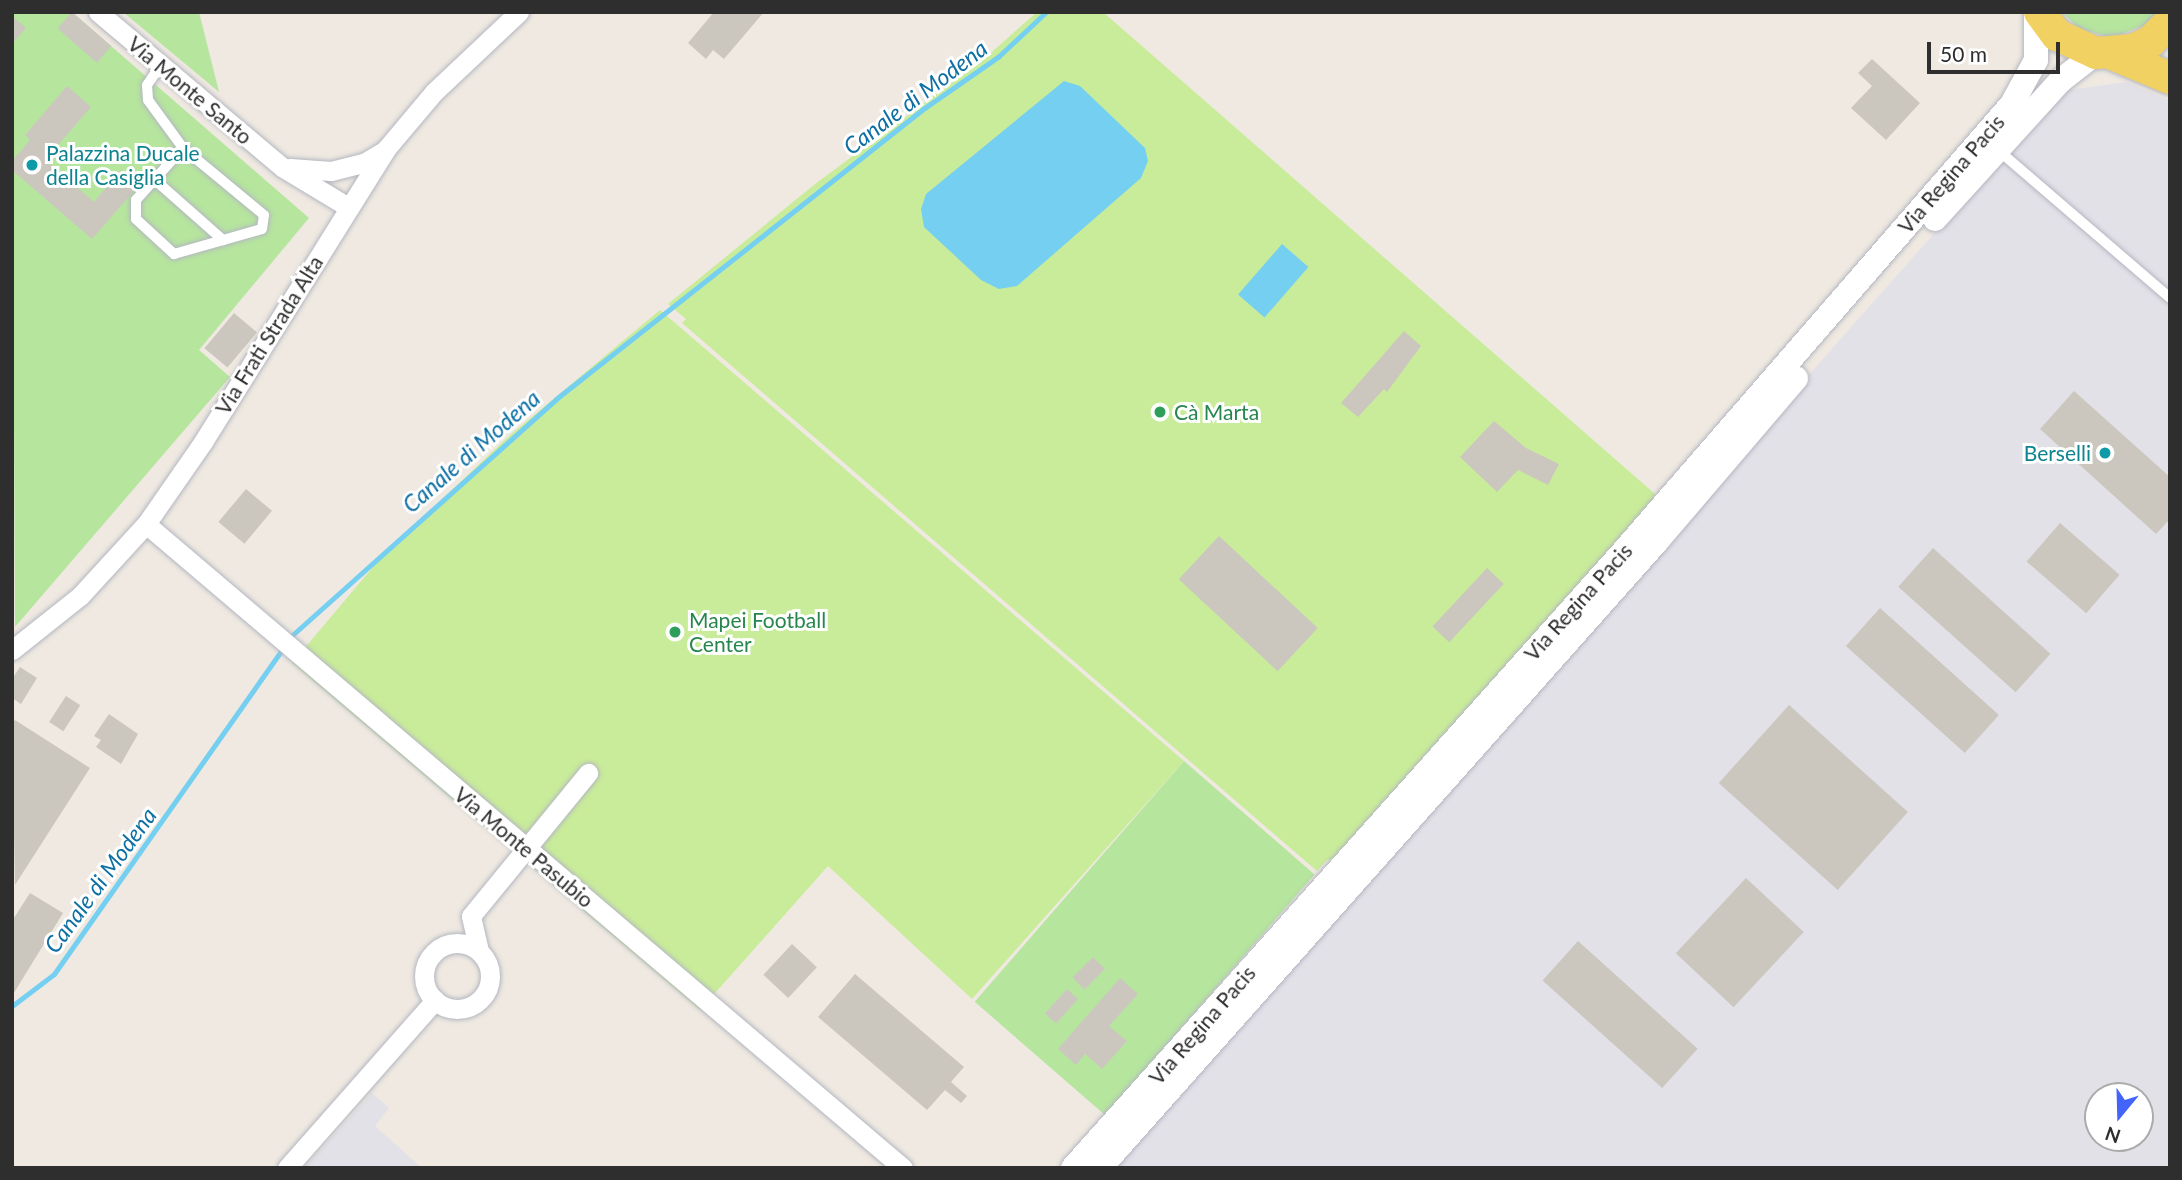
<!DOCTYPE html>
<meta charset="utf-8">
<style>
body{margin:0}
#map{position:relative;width:2182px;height:1180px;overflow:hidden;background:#efe9e1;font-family:Lato,sans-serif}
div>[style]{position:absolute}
.industrial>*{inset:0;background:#e3e1e8}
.green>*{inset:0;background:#b6e59e;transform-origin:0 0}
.pitch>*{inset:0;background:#c9ec9a}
.water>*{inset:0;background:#75cff0;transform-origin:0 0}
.stream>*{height:5px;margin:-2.5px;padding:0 2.5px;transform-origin:2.5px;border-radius:2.5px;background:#75cff0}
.building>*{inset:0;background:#cbc7bf;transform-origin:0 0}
.roads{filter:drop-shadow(0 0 2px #b4b7c1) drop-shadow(0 0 2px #b4b7c1)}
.service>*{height:10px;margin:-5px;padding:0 5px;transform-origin:5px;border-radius:5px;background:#fff}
.minor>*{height:19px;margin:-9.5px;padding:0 9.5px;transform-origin:9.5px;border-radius:9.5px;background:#fff}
.minor>.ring{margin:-9.5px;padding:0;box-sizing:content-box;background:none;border:19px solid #fff;border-radius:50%}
.tertiary>*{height:24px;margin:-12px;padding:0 12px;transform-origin:12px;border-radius:12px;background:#fff}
.primary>*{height:32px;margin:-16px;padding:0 16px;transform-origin:16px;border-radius:16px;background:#f2d163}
.dots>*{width:19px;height:19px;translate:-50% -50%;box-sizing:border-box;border:4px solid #fff;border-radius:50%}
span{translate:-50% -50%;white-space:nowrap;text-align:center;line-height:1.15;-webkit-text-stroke:6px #fff;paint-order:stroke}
.street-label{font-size:21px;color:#2e2e2e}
.culture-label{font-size:21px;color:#0d838f}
.left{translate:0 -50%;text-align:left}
.right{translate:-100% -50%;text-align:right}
.leisure-label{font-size:21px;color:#27864d}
.water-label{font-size:23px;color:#0d6fa3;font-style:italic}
.frame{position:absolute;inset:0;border:14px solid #2e2e2e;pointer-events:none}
.north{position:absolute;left:2084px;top:1082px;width:70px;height:70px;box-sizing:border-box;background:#fff;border:2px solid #ababab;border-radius:50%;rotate:199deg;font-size:19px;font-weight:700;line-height:28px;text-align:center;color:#2e2e2e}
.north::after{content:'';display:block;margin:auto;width:24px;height:32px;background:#4264fb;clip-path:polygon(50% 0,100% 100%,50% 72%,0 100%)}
.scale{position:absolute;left:1927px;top:42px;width:133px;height:32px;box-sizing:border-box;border:4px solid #2e2e2e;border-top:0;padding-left:9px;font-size:21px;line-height:24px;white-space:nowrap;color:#2e2e2e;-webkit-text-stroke:5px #fff;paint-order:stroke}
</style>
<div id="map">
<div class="industrial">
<i style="clip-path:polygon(evenodd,2126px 82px,2170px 101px,2170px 1168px,1107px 1168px,2030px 125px,2069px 90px,2126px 82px,2098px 1096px,2140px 1096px,2140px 1138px,2098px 1138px,2098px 1096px)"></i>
<i style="clip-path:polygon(372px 1093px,389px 1108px,375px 1126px,422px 1168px,304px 1168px)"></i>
</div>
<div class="green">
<i style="clip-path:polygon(12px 12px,72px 12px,309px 218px,199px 350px,230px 377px,15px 627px)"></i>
<i style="clip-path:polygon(123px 12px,199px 12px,219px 92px)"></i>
<i style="clip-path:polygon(2062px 12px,2158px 12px,2145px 25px,2112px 38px,2078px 28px)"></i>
<i style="left:1184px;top:761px;width:173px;height:319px;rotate:41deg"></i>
</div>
<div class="pitch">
<i style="clip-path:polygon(1037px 12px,1103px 12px,1655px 494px,1641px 533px,1369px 846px,1326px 861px,1317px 871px,682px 323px,686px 319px,668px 304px,815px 184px,984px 59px)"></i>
<i style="clip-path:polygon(660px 310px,1184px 761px,972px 999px,828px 866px,700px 1010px,292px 663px,384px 554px,509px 436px)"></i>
</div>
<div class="water">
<i style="clip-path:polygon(1064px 81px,1080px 86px,1145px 148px,1148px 161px,1141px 178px,1017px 286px,999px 289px,981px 280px,924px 227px,921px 209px,926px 194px)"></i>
<i style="left:1282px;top:244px;width:35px;height:67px;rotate:41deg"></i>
</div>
<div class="stream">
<i style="left:289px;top:638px;width:358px;rotate:-41.8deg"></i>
<i style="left:556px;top:399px;width:471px;rotate:-38.3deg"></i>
<i style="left:926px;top:107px;width:89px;rotate:-34.9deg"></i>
<i style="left:999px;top:56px;width:64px;rotate:-43.1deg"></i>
<i style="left:12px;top:1006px;width:53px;rotate:-37.3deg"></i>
<i style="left:54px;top:974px;width:400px;rotate:-54.9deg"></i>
</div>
<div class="building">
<i style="left:72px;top:12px;width:52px;height:22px;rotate:41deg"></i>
<i style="clip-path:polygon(714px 12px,764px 12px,724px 59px,713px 50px,706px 59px,688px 43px)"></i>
<i style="clip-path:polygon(12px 16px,26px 28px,12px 44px)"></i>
<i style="clip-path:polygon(1872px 59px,1920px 103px,1886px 140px,1851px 108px,1872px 86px,1858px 73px)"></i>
<i style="clip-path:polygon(67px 86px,91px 107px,45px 160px,94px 202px,121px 170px,139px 185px,92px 239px,12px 170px,12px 161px,30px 140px,25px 135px)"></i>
<i style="left:234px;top:313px;width:30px;height:46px;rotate:40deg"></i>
<i style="clip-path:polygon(1404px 331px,1421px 346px,1387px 392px,1384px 389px,1358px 417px,1341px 403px)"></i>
<i style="clip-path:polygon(2074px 391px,2170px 477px,2170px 519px,2156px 534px,2040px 429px)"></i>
<i style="clip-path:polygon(1494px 421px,1526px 448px,1559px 464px,1548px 485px,1518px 470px,1497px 492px,1460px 457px)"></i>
<i style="left:246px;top:489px;width:34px;height:43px;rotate:40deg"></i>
<i style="left:2060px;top:523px;width:79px;height:51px;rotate:41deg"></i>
<i style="left:1219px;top:536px;width:135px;height:59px;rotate:43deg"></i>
<i style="left:1933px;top:548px;width:158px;height:52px;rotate:42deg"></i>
<i style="left:1487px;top:568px;width:23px;height:80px;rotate:43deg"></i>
<i style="left:1880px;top:608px;width:160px;height:51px;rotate:42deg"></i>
<i style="clip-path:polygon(20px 667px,37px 678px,21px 704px,12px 698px,12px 679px)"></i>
<i style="left:66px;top:696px;width:17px;height:31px;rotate:33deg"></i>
<i style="left:1789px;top:705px;width:160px;height:105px;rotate:42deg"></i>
<i style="clip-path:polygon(109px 714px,138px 734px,121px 764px,96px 747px,101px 740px,94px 736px)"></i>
<i style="clip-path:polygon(15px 720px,90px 768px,15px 885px,12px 724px)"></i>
<i style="left:1746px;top:878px;width:79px;height:103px;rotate:43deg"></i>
<i style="clip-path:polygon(30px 893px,63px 913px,12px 996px,12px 921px)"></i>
<i style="left:1578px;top:941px;width:161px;height:53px;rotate:42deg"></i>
<i style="left:792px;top:944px;width:34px;height:42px;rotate:43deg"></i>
<i style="left:1093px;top:957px;width:17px;height:29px;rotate:45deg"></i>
<i style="clip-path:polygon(855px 974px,964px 1067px,951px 1082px,967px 1096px,961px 1103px,945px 1090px,927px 1110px,818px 1017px)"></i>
<i style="clip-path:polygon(1120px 978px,1138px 994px,1109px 1026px,1127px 1041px,1102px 1069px,1085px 1054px,1076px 1065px,1058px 1049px)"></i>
<i style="left:1067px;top:989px;width:15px;height:33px;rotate:42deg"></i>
</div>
<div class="roads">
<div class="service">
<i style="left:160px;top:66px;width:23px;rotate:124deg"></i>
<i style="left:147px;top:85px;width:15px;rotate:86deg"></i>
<i style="left:148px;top:100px;width:59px;rotate:53.9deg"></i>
<i style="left:183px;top:148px;width:70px;rotate:132.1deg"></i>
<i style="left:136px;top:200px;width:19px;rotate:90deg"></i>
<i style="left:136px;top:219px;width:52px;rotate:42.6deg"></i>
<i style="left:174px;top:254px;width:91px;rotate:-15.9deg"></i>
<i style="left:262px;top:229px;width:14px;rotate:-82deg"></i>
<i style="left:264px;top:215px;width:105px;rotate:-140.4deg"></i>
<i style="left:1998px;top:150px;width:227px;rotate:40.7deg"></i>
<i style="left:155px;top:180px;width:91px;rotate:41.4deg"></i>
</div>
<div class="minor">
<i style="left:98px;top:12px;width:241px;rotate:40.1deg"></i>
<i style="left:282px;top:167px;width:77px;rotate:31.2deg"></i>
<i style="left:290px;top:168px;width:41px;rotate:4.2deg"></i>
<i style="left:331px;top:171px;width:34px;rotate:-14deg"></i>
<i style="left:364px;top:163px;width:21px;rotate:-31deg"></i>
<i style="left:146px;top:524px;width:994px;rotate:40.39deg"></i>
<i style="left:12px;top:650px;width:87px;rotate:-38.5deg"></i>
<i style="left:80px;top:596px;width:98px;rotate:-47.5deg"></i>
<i style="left:146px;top:524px;width:100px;rotate:-55.2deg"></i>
<i style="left:203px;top:442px;width:345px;rotate:-58deg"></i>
<i style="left:386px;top:149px;width:75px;rotate:-49.9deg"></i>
<i style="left:434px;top:92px;width:117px;rotate:-43.3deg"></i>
<i class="ring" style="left:424px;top:943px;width:47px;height:47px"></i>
<i style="left:479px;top:951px;width:36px;rotate:-103deg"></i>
<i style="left:471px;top:916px;width:185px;rotate:-50.7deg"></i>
<i style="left:287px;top:1168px;width:224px;rotate:-48.6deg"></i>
</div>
<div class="tertiary">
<i style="left:1935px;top:219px;width:186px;rotate:-47.8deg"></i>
<i style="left:2060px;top:81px;width:46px;rotate:-37.9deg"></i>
<i style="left:1073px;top:1168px;width:826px;rotate:-48.24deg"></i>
<i style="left:1623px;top:552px;width:593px;rotate:-49.03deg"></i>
<i style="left:2012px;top:104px;width:50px;rotate:-61.4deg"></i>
<i style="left:2036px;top:60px;width:48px;rotate:-90deg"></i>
<i style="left:1100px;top:1168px;width:839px;rotate:-48.38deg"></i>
<i style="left:1657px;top:541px;width:214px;rotate:-49.5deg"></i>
</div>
<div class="primary">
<i style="left:2040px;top:12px;width:29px;rotate:54deg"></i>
<i style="left:2057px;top:35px;width:43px;rotate:24.8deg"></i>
<i style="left:2096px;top:53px;width:36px;rotate:-5deg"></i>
<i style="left:2132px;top:50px;width:20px;rotate:-24deg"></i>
<i style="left:2150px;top:42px;width:28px;rotate:-45deg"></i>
<i style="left:2112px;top:54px;width:63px;rotate:22.5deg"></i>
</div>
</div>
<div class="dots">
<i style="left:32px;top:165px;background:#0f9aa8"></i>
<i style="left:1160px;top:412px;background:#2e9e5b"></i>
<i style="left:2105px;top:453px;background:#0f9aa8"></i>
<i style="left:675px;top:632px;background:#2e9e5b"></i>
</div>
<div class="street-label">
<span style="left:190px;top:90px;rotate:40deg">Via Monte Santo</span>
<span style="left:1951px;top:174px;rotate:-49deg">Via Regina Pacis</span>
<span style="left:269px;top:335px;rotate:-58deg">Via Frati Strada Alta</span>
<span style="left:1578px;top:602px;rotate:-48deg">Via Regina Pacis</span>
<span style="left:524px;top:847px;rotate:40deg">Via Monte Pasubio</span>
<span style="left:1202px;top:1025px;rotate:-49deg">Via Regina Pacis</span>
</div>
<div class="culture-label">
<span class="left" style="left:46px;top:165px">Palazzina Ducale<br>della Casiglia</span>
<span class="right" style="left:2091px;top:453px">Berselli</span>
</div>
<div class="leisure-label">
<span class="left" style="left:1174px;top:412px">Cà Marta</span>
<span class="left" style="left:689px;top:632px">Mapei Football<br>Center</span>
</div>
<div class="water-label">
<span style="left:915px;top:97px;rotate:-37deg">Canale di Modena</span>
<span style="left:471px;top:451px;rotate:-41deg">Canale di Modena</span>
<span style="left:100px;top:880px;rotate:-54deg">Canale di Modena</span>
</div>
<div class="frame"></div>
<div class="north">N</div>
<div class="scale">50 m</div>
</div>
